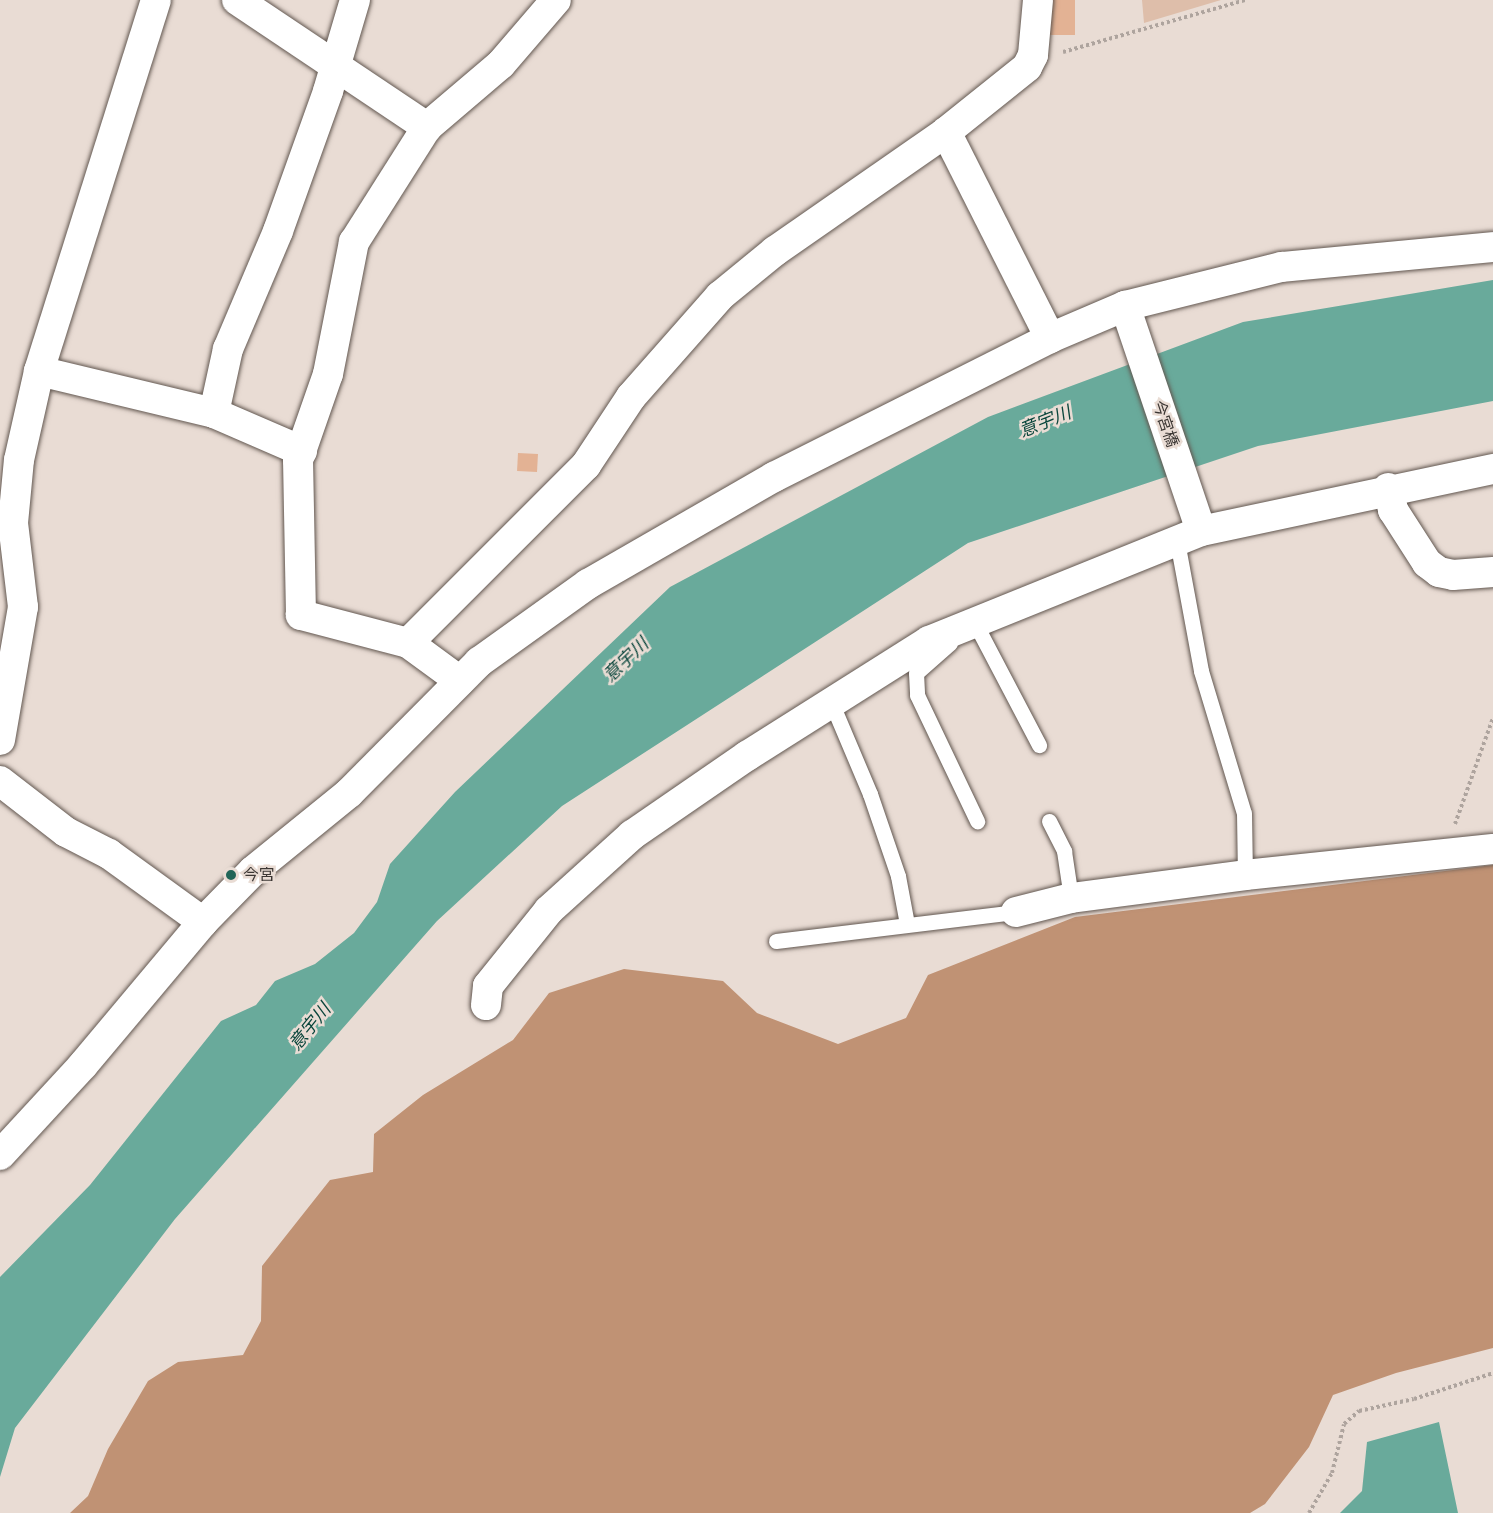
<!DOCTYPE html>
<meta charset="utf-8">
<style>
body{margin:0}
#map{position:relative;width:1493px;height:1513px;overflow:hidden;background:#e9dcd4;font-family:Cabin,"Noto Sans JP",sans-serif}
div>[style]{position:absolute}
.green>*{inset:0;background:#debeaa}
.forest>*{inset:0;background:#c09274}
.water>*{inset:0;background:#69aa9b}
.building>*{inset:0;background:#e3b294;transform-origin:0 0}
.path>*{height:4px;margin-top:-2px;transform-origin:0;background:repeating-linear-gradient(90deg,#aea49e 0 3px,transparent 0 6px)}
.roads{filter:drop-shadow(0 0 2px #625750) drop-shadow(0 0 2px #625750)}
.service>*{height:15px;margin:-7.5px;padding:0 7.5px;transform-origin:7.5px;border-radius:7.5px;background:#fff}
.minor>*{height:30px;margin:-15px;padding:0 15px;transform-origin:15px;border-radius:15px;background:#fff}
.dots>*{width:16px;height:16px;translate:-50% -50%;box-sizing:border-box;border:3px solid #e9dcd4;border-radius:50%}
span{translate:-50% -50%;white-space:nowrap;text-align:center;line-height:1.15;-webkit-text-stroke:5px #e9dcd4;paint-order:stroke}
.street-label{font-size:16px;color:#3c3734}
.poi-label{font-size:16px;color:#3c3734}
.left{translate:0 -50%;text-align:left}
.water-label{font-size:18px;color:#09453b;font-style:italic}
</style>
<div id="map">
<div class="green">
<i style="clip-path:polygon(1142px 0,1221px 0,1144px 23px)"></i>
</div>
<div class="forest">
<i style="clip-path:polygon(1493px 865px,1493px 1348px,1396px 1373px,1333px 1395px,1309px 1447px,1265px 1504px,1250px 1513px,70px 1513px,88px 1496px,108px 1449px,148px 1381px,178px 1362px,243px 1355px,261px 1321px,262px 1266px,330px 1180px,373px 1172px,374px 1134px,423px 1095px,513px 1040px,549px 993px,624px 969px,723px 981px,757px 1013px,838px 1044px,906px 1018px,928px 975px,1075px 917px)"></i>
</div>
<div class="water">
<i style="clip-path:polygon(1493px 280px,1493px 401px,1258px 446px,968px 543px,562px 806px,437px 921px,175px 1219px,15px 1428px,0 1477px,0 1277px,90px 1185px,221px 1021px,256px 1005px,275px 981px,315px 964px,354px 933px,377px 902px,390px 864px,455px 792px,670px 587px,988px 417px,1243px 322px)"></i>
<i style="clip-path:polygon(1439px 1422px,1458px 1513px,1340px 1513px,1362px 1491px,1367px 1442px)"></i>
</div>
<div class="building">
<i style="left:1049px;top:0;width:26px;height:35px"></i>
<i style="left:518px;top:453px;width:20px;height:18px;rotate:3deg"></i>
</div>
<div class="path">
<i style="left:1063px;top:52px;width:190px;rotate:-15.9deg"></i>
<i style="left:1455px;top:824px;width:113px;rotate:-70.3deg"></i>
<i style="left:1309px;top:1513px;width:46px;rotate:-60.1deg"></i>
<i style="left:1332px;top:1473px;width:50px;rotate:-76.2deg"></i>
<i style="left:1344px;top:1424px;width:20px;rotate:-41deg"></i>
<i style="left:1359px;top:1411px;width:56px;rotate:-12.3deg"></i>
<i style="left:1414px;top:1399px;width:83px;rotate:-18.2deg"></i>
</div>
<div class="roads">
<div class="service">
<i style="left:1177px;top:541px;width:132px;rotate:79.5deg"></i>
<i style="left:1201px;top:671px;width:148px;rotate:73.2deg"></i>
<i style="left:1244px;top:813px;width:62px;rotate:89.1deg"></i>
<i style="left:971px;top:626px;width:5px;rotate:-37deg"></i>
<i style="left:975px;top:623px;width:138px;rotate:62.3deg"></i>
<i style="left:950px;top:643px;width:45px;rotate:138.6deg"></i>
<i style="left:916px;top:673px;width:22px;rotate:87deg"></i>
<i style="left:917px;top:695px;width:140px;rotate:64.5deg"></i>
<i style="left:832px;top:704px;width:98px;rotate:67.1deg"></i>
<i style="left:870px;top:794px;width:87px;rotate:71.1deg"></i>
<i style="left:898px;top:876px;width:49px;rotate:79.4deg"></i>
<i style="left:1049px;top:821px;width:34px;rotate:63deg"></i>
<i style="left:1064px;top:851px;width:48px;rotate:81.5deg"></i>
<i style="left:776px;top:941px;width:242px;rotate:-6.9deg"></i>
</div>
<div class="minor">
<i style="left:237px;top:0;width:229px;rotate:33.8deg"></i>
<i style="left:946px;top:132px;width:231px;rotate:63.2deg"></i>
<i style="left:1125px;top:306px;width:237px;rotate:71.3deg"></i>
<i style="left:1201px;top:531px;width:299px;rotate:-12deg"></i>
<i style="left:39px;top:371px;width:180px;rotate:13.5deg"></i>
<i style="left:214px;top:413px;width:96px;rotate:23.4deg"></i>
<i style="left:214px;top:413px;width:66px;rotate:-77.7deg"></i>
<i style="left:228px;top:349px;width:128px;rotate:-67deg"></i>
<i style="left:278px;top:231px;width:149px;rotate:-70.3deg"></i>
<i style="left:328px;top:91px;width:95px;rotate:-73.5deg"></i>
<i style="left:1388px;top:488px;width:23px;rotate:77deg"></i>
<i style="left:1393px;top:510px;width:63px;rotate:57.3deg"></i>
<i style="left:1427px;top:563px;width:15px;rotate:37deg"></i>
<i style="left:1439px;top:572px;width:14px;rotate:12deg"></i>
<i style="left:1453px;top:575px;width:40px;rotate:-4.3deg"></i>
<i style="left:408px;top:643px;width:252px;rotate:-45deg"></i>
<i style="left:586px;top:465px;width:82px;rotate:-56.5deg"></i>
<i style="left:631px;top:397px;width:135px;rotate:-48.6deg"></i>
<i style="left:720px;top:296px;width:71px;rotate:-39.3deg"></i>
<i style="left:775px;top:251px;width:208px;rotate:-34.8deg"></i>
<i style="left:946px;top:132px;width:104px;rotate:-38.7deg"></i>
<i style="left:1027px;top:67px;width:13px;rotate:-63deg"></i>
<i style="left:1033px;top:55px;width:55px;rotate:-84.8deg"></i>
<i style="left:460px;top:681px;width:64px;rotate:-143.8deg"></i>
<i style="left:408px;top:643px;width:111px;rotate:-165.3deg"></i>
<i style="left:301px;top:615px;width:155px;rotate:-91.1deg"></i>
<i style="left:298px;top:460px;width:91px;rotate:-70.8deg"></i>
<i style="left:328px;top:374px;width:135px;rotate:-78.9deg"></i>
<i style="left:354px;top:242px;width:136px;rotate:-57.6deg"></i>
<i style="left:427px;top:127px;width:97px;rotate:-40.4deg"></i>
<i style="left:501px;top:64px;width:84px;rotate:-49.3deg"></i>
<i style="left:0;top:740px;width:135px;rotate:-80.2deg"></i>
<i style="left:23px;top:607px;width:85px;rotate:-96.8deg"></i>
<i style="left:13px;top:523px;width:63px;rotate:-84.6deg"></i>
<i style="left:19px;top:460px;width:91px;rotate:-77.3deg"></i>
<i style="left:39px;top:371px;width:389px;rotate:-72.5deg"></i>
<i style="left:0;top:781px;width:83px;rotate:37.7deg"></i>
<i style="left:66px;top:832px;width:48px;rotate:27.1deg"></i>
<i style="left:109px;top:854px;width:116px;rotate:35.9deg"></i>
<i style="left:1016px;top:912px;width:57px;rotate:-14.3deg"></i>
<i style="left:1071px;top:898px;width:176px;rotate:-7.5deg"></i>
<i style="left:1245px;top:875px;width:249px;rotate:-6deg"></i>
<i style="left:486px;top:1005px;width:19px;rotate:-84deg"></i>
<i style="left:488px;top:986px;width:97px;rotate:-51.2deg"></i>
<i style="left:549px;top:910px;width:112px;rotate:-42.1deg"></i>
<i style="left:632px;top:835px;width:140px;rotate:-34.5deg"></i>
<i style="left:747px;top:756px;width:215px;rotate:-32.3deg"></i>
<i style="left:929px;top:641px;width:293px;rotate:-22deg"></i>
<i style="left:0;top:1155px;width:122px;rotate:-47.3deg"></i>
<i style="left:83px;top:1065px;width:187px;rotate:-50deg"></i>
<i style="left:203px;top:922px;width:71px;rotate:-45.6deg"></i>
<i style="left:253px;top:871px;width:124px;rotate:-39.1deg"></i>
<i style="left:349px;top:793px;width:185px;rotate:-45.2deg"></i>
<i style="left:479px;top:662px;width:134px;rotate:-35.6deg"></i>
<i style="left:588px;top:584px;width:215px;rotate:-29.9deg"></i>
<i style="left:774px;top:477px;width:309px;rotate:-26.7deg"></i>
<i style="left:1050px;top:338px;width:82px;rotate:-23.1deg"></i>
<i style="left:1125px;top:306px;width:162px;rotate:-14deg"></i>
<i style="left:1282px;top:267px;width:212px;rotate:-5.4deg"></i>
</div>
</div>
<div class="dots">
<i style="left:231px;top:875px;background:#206558"></i>
</div>
<div class="street-label">
<span style="left:1165px;top:424px;rotate:71deg">今宮橋</span>
</div>
<div class="poi-label">
<span class="left" style="left:243px;top:875px">今宮</span>
</div>
<div class="water-label">
<span style="left:1045px;top:422px;rotate:-22deg">意宇川</span>
<span style="left:626px;top:660px;rotate:-44deg">意宇川</span>
<span style="left:310px;top:1027px;rotate:-51deg">意宇川</span>
</div>
</div>
